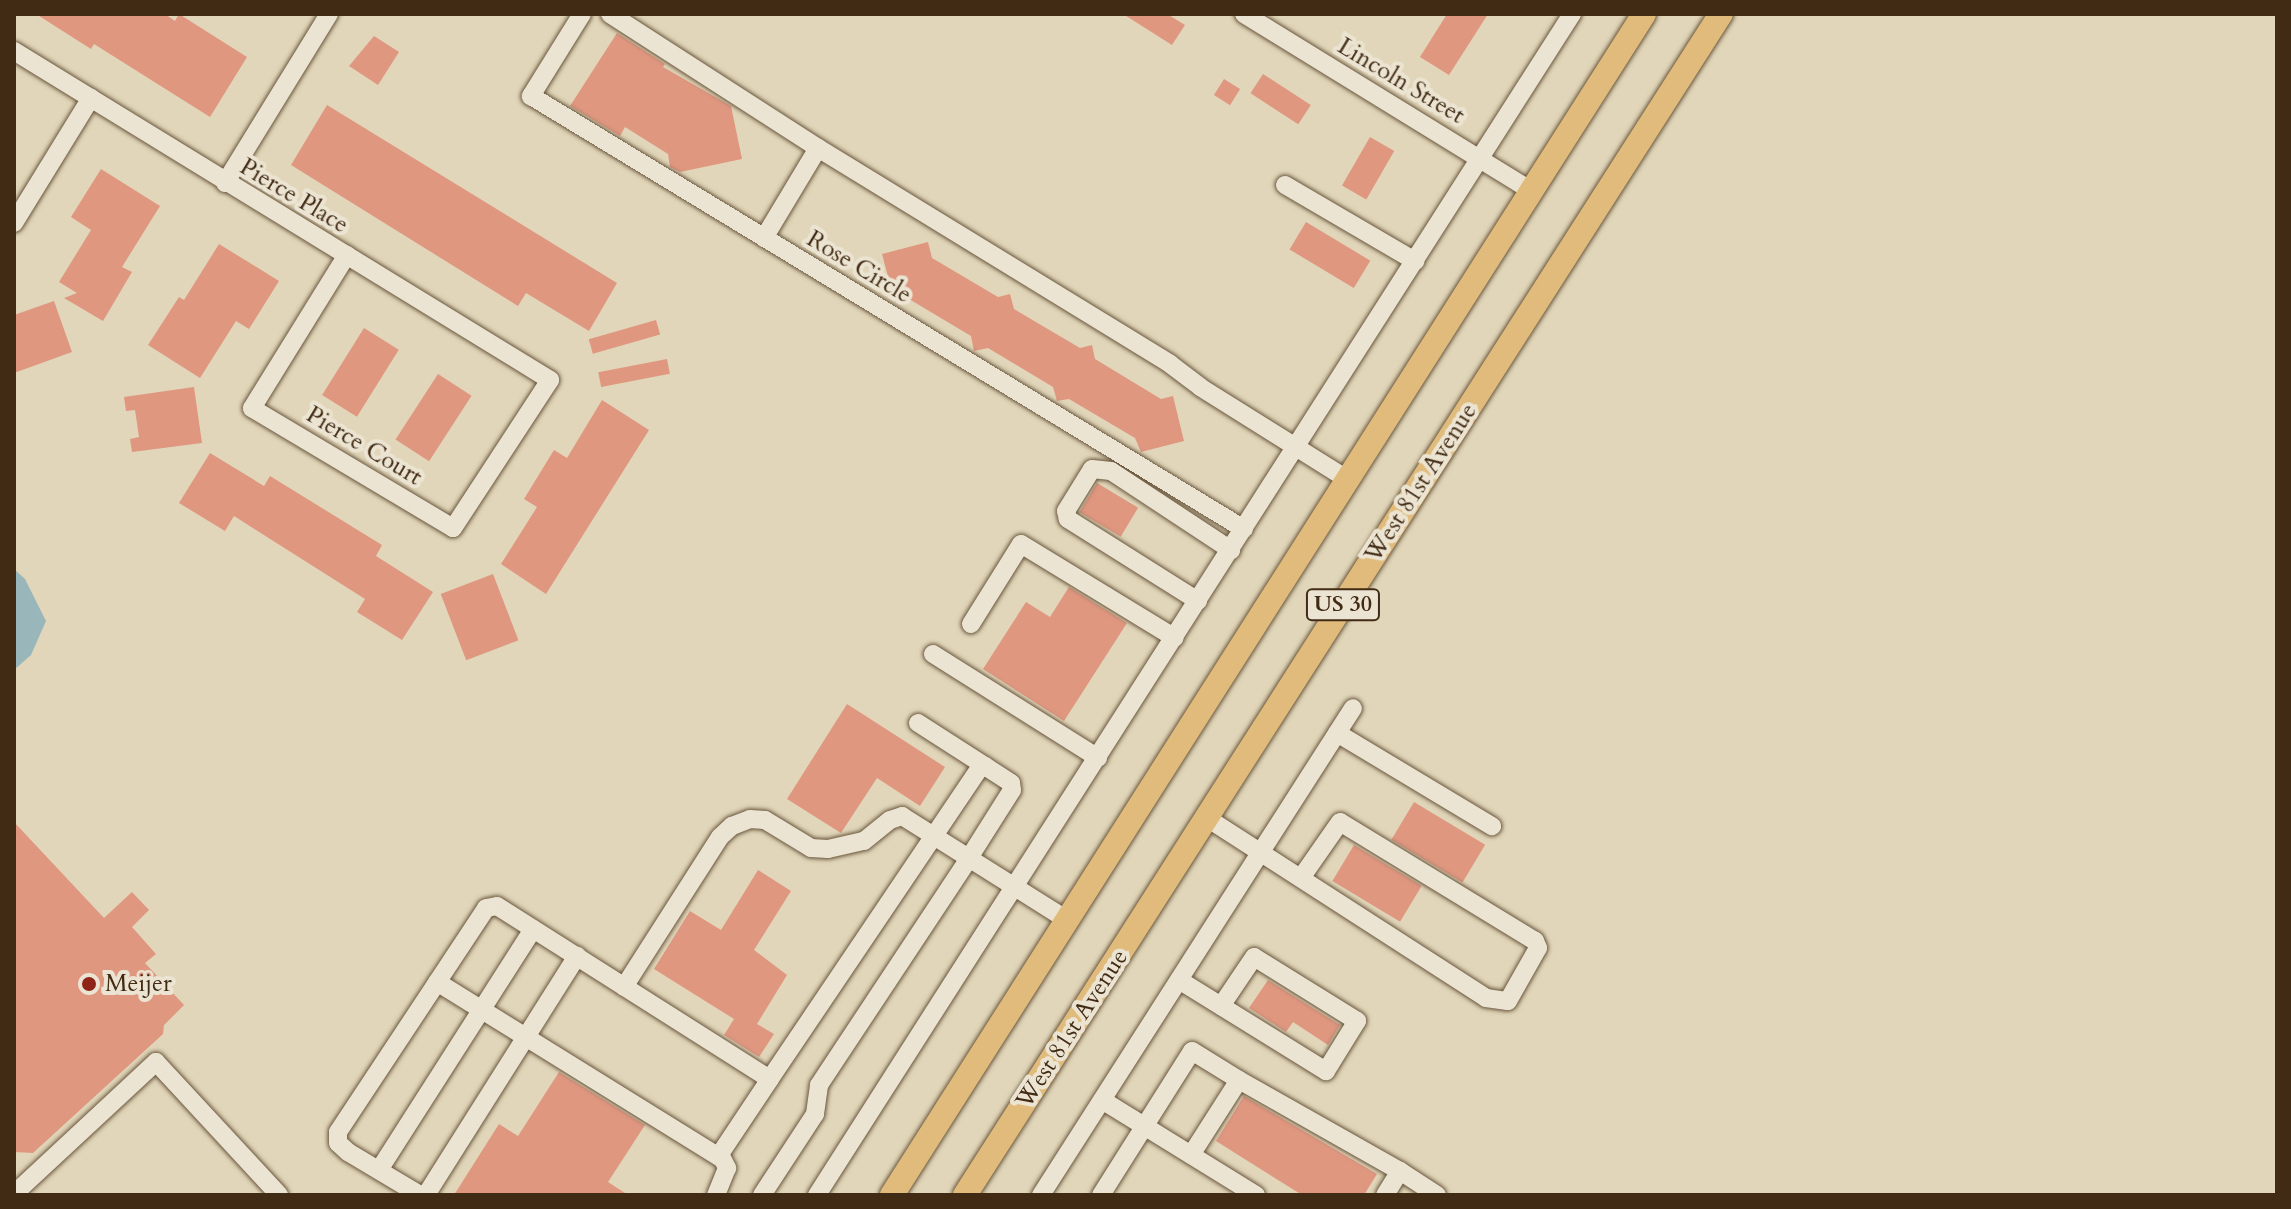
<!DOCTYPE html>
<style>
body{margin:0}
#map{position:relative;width:2291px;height:1209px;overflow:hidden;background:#e1d6b9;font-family:Cardo,serif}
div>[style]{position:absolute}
.water>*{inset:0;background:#99b6ba}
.building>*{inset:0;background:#df9780;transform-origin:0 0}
.roads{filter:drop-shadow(0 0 2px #69563d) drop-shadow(0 0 2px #69563d)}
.minor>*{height:18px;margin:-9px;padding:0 9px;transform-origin:9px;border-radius:9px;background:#ece4d2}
.major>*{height:24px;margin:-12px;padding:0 12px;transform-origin:12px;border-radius:12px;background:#e0bb7c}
.dots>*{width:22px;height:22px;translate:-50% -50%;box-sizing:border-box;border:4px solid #ece4d2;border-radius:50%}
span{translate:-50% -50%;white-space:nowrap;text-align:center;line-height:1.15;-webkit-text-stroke:8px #ece4d2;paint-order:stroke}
.shield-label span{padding:2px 6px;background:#ece4d2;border:2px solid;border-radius:6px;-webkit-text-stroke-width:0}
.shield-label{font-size:22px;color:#412b14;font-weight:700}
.street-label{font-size:24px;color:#412b14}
.poi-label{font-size:24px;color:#412b14}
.left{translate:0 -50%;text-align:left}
.frame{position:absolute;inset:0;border:16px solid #412b14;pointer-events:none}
</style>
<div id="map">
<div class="water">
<i style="clip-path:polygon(14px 569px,25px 579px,46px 621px,31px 655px,14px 670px)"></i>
</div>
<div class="building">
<i style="clip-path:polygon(36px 14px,165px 14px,175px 21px,179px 14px,247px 57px,210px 117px,94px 44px,91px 49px)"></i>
<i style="clip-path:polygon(1123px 14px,1167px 14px,1185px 25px,1172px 45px)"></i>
<i style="clip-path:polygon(1447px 14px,1488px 14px,1449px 75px,1420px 57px)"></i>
<i style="clip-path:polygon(617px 33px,665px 64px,663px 67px,731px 106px,742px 159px,680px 172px,670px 167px,668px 154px,625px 127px,620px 136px,570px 106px)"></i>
<i style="clip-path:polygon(374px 36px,399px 52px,378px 85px,349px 66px)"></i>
<i style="left:1263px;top:74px;width:57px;height:23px;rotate:33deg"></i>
<i style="left:1224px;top:79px;width:19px;height:19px;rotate:32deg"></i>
<i style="clip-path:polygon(327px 105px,617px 283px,589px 331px,526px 293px,518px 306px,291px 165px)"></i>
<i style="left:1370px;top:137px;width:28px;height:56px;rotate:30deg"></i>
<i style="clip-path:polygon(101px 169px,160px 206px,122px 267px,132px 272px,103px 321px,64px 298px,77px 293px,59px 282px,91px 230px,71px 217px)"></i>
<i style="left:1306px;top:222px;width:75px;height:32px;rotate:31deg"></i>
<i style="clip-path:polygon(928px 242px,932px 258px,998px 297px,1010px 294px,1014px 309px,1080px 348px,1092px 345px,1095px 359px,1161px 399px,1173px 396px,1184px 441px,1141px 452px,1135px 438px,1069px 399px,1057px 401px,1053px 387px,988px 348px,974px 351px,971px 336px,904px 296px,894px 299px,882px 254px)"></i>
<i style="clip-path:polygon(219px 244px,279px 281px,249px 329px,236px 321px,200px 378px,148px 345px,179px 297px,184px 300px)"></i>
<i style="clip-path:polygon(54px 301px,72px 352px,14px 373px,14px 315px)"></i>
<i style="left:656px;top:320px;width:15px;height:70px;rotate:74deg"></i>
<i style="left:364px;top:328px;width:41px;height:79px;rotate:32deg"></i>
<i style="left:667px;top:359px;width:15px;height:70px;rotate:79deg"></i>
<i style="left:438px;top:374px;width:40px;height:78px;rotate:33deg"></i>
<i style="clip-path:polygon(194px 387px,202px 443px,132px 452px,130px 439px,139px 437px,135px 410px,126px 411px,124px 397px)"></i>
<i style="clip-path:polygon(602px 400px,649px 430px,546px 594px,501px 564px,537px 507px,524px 499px,554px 450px,567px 458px)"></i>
<i style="clip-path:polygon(210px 453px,264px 486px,270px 476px,382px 545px,376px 556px,433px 592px,402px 640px,357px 612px,365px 599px,234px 516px,225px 531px,179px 503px)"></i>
<i style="left:1097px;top:483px;width:48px;height:34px;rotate:31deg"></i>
<i style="left:493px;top:574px;width:71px;height:56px;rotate:69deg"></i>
<i style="clip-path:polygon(1069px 587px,1127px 623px,1064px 721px,983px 669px,1026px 602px,1050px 617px)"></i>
<i style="clip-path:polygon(847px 704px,945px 767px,920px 806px,877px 778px,841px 833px,787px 799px)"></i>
<i style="left:1414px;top:802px;width:83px;height:44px;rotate:31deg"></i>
<i style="clip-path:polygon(14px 822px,104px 918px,132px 892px,149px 910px,132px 927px,156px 954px,145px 963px,184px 1005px,164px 1025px,163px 1034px,33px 1153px,14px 1152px)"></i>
<i style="left:1354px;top:845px;width:79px;height:42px;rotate:31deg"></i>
<i style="clip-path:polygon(758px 870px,791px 891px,754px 950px,787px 975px,757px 1024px,774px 1034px,759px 1057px,724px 1035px,734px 1019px,654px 969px,690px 911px,721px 930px)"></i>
<i style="clip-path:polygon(1268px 980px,1340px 1025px,1328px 1045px,1293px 1022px,1286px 1032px,1249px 1008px)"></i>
<i style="clip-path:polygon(559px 1072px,645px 1125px,608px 1182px,628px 1195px,454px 1195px,499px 1124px,518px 1136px)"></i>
<i style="clip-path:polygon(1244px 1096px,1377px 1174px,1364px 1195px,1302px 1195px,1216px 1141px)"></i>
</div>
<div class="roads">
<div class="minor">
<i style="left:582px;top:14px;width:97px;rotate:121.9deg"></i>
<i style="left:531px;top:96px;width:834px;rotate:31.27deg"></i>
<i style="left:610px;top:14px;width:247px;rotate:32.8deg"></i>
<i style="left:818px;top:148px;width:413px;rotate:31.5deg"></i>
<i style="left:1170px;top:364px;width:38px;rotate:37deg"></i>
<i style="left:1200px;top:387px;width:175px;rotate:32.1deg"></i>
<i style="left:1244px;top:14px;width:338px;rotate:31.6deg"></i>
<i style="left:14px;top:51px;width:629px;rotate:31.54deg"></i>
<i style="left:550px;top:380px;width:177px;rotate:123.2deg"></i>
<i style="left:453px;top:528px;width:234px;rotate:-149.2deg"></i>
<i style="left:252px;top:408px;width:180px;rotate:-58.2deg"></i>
<i style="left:225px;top:183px;width:198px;rotate:-58.4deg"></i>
<i style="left:1285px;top:185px;width:151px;rotate:30.3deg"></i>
<i style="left:14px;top:223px;width:147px;rotate:-58.4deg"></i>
<i style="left:764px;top:238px;width:105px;rotate:-59deg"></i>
<i style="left:1198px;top:601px;width:154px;rotate:-147.8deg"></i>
<i style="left:1068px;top:519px;width:8px;rotate:-104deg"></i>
<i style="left:1066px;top:511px;width:49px;rotate:-58.2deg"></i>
<i style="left:1092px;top:469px;width:19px;rotate:6deg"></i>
<i style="left:1111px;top:471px;width:144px;rotate:33.4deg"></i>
<i style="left:971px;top:624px;width:94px;rotate:-58deg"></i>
<i style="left:1021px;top:544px;width:180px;rotate:31.4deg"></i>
<i style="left:933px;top:654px;width:195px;rotate:32.2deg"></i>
<i style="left:918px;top:723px;width:80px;rotate:32.7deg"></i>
<i style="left:1337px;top:733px;width:181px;rotate:31deg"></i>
<i style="left:1207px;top:818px;width:332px;rotate:32.8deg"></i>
<i style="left:1486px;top:998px;width:22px;rotate:8deg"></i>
<i style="left:1508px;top:1001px;width:61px;rotate:-60.5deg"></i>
<i style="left:1538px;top:948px;width:8px;rotate:-113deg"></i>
<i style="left:1535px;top:941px;width:228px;rotate:-148.6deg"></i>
<i style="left:1340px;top:822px;width:68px;rotate:124.9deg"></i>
<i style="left:1179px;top:980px;width:173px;rotate:31.8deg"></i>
<i style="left:1326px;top:1071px;width:59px;rotate:-58.2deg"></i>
<i style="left:1357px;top:1021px;width:121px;rotate:-148.1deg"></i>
<i style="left:1254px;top:957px;width:59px;rotate:124deg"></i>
<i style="left:437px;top:982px;width:335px;rotate:31.8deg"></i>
<i style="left:624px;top:987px;width:178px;rotate:-57.4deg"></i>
<i style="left:720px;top:837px;width:16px;rotate:-43deg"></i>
<i style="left:732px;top:826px;width:19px;rotate:-21deg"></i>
<i style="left:750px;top:819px;width:15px;rotate:4deg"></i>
<i style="left:765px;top:820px;width:54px;rotate:31.3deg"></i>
<i style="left:811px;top:848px;width:17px;rotate:3deg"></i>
<i style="left:828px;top:849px;width:37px;rotate:-13deg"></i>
<i style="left:864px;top:841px;width:33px;rotate:-39deg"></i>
<i style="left:890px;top:820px;width:13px;rotate:-18deg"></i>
<i style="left:902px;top:816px;width:195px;rotate:32.2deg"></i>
<i style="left:1102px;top:1100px;width:181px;rotate:31.7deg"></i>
<i style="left:1191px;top:1155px;width:89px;rotate:-57.4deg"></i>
<i style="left:1239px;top:1080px;width:185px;rotate:29.5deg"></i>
<i style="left:1400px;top:1171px;width:28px;rotate:122deg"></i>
<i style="left:379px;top:1170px;width:286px;rotate:-57.4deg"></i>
<i style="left:1400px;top:1171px;width:44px;rotate:33deg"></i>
<i style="left:14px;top:1194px;width:194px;rotate:-42.9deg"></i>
<i style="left:156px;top:1062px;width:181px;rotate:47.2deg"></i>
<i style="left:420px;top:1195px;width:84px;rotate:-149.2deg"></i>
<i style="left:348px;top:1152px;width:13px;rotate:-138deg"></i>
<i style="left:338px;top:1143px;width:11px;rotate:-90deg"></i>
<i style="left:338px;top:1132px;width:268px;rotate:-56.5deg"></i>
<i style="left:486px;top:908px;width:11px;rotate:-10deg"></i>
<i style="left:497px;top:906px;width:323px;rotate:32.4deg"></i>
<i style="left:770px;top:1079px;width:90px;rotate:123.7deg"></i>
<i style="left:720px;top:1154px;width:16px;rotate:63deg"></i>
<i style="left:727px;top:1168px;width:29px;rotate:112deg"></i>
<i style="left:426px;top:1195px;width:283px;rotate:-57.7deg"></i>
<i style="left:762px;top:1195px;width:97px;rotate:-56.8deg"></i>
<i style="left:815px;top:1114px;width:29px;rotate:-82deg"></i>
<i style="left:819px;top:1085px;width:272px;rotate:-56.5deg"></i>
<i style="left:969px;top:858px;width:80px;rotate:-57.7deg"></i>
<i style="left:1012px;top:790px;width:7px;rotate:-98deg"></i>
<i style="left:1011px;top:783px;width:31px;rotate:-147deg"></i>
<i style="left:985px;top:766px;width:7px;rotate:153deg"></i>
<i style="left:979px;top:769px;width:374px;rotate:124deg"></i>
<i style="left:817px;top:1195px;width:1402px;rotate:-57.41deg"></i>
<i style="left:1041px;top:1195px;width:578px;rotate:-57.35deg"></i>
<i style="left:1101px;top:1195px;width:170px;rotate:-57.7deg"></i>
<i style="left:1192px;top:1051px;width:55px;rotate:31.7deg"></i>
</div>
<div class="major">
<i style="left:892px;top:1195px;width:1400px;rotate:-57.51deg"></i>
<i style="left:965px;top:1195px;width:1402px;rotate:-57.38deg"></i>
</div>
</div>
<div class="dots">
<i style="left:89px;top:984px;background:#8f2418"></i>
</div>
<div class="shield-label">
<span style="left:1343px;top:605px">US 30</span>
</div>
<div class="street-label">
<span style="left:1401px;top:81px;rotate:31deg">Lincoln Street</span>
<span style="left:294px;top:196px;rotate:31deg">Pierce Place</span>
<span style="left:859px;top:267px;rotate:31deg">Rose Circle</span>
<span style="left:364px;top:446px;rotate:31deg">Pierce Court</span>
<span style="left:1421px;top:483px;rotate:-57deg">West 81st Avenue</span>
<span style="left:1072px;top:1029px;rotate:-57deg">West 81st Avenue</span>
</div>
<div class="poi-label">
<span class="left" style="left:105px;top:984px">Meijer</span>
</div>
<div class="frame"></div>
</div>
